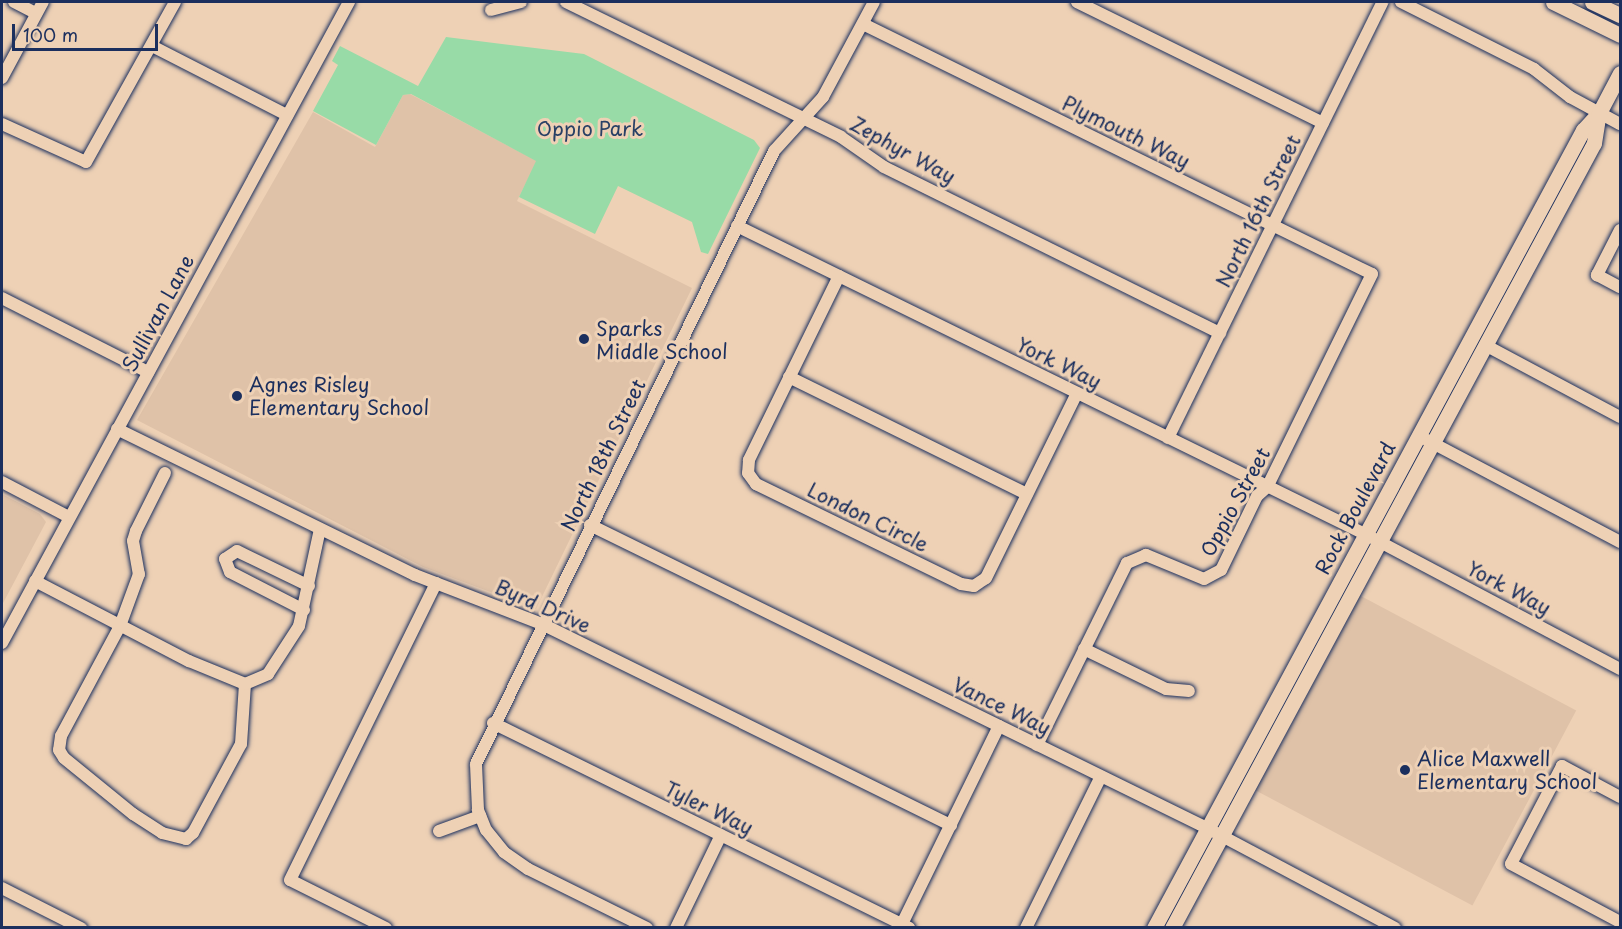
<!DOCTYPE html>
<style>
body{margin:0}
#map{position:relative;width:1622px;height:929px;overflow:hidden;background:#eed1b5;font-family:"Playpen Sans",sans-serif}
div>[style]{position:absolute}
.built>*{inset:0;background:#dfc2a8;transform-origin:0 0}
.green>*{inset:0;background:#98dba7}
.roads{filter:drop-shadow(0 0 2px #1b2f5e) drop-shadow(0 0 2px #1b2f5e)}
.minor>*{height:12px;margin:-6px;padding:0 6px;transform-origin:6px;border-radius:6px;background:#eed1b5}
.major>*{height:15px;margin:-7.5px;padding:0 7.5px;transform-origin:7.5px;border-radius:7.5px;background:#eed1b5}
.dots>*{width:16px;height:16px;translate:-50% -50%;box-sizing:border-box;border:3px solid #eed1b5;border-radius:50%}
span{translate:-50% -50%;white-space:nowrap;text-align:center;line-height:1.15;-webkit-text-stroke:6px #eed1b5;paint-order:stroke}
.park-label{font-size:20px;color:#284065}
.street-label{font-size:20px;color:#1b2f5e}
.poi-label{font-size:20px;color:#1b2f5e}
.left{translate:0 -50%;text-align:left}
.frame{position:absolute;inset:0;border:3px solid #1b2f5e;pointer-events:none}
.scale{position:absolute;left:12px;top:24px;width:146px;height:27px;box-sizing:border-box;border:3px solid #1b2f5e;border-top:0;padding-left:8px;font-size:18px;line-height:21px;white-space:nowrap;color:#1b2f5e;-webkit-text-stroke:4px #eed1b5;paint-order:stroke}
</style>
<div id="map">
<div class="built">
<i style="clip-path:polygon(410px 94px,537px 161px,517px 201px,692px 288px,536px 609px,423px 567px,137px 420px,313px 112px,375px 147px,403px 95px)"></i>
<i style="clip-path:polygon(2px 494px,40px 514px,46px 522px,2px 605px)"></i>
<i style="left:1359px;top:595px;width:246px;height:221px;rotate:28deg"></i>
</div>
<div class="green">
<i style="clip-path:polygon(446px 37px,584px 54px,754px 140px,760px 148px,708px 254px,701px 252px,692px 222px,618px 186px,595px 234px,519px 197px,536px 161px,411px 94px,403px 95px,376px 145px,313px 111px,338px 65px,332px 61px,340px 46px,418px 86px)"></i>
</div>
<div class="roads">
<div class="minor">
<i style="left:14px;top:2px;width:25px;rotate:27deg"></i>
<i style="left:566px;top:2px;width:306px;rotate:26.1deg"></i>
<i style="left:841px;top:137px;width:52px;rotate:34.9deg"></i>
<i style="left:884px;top:167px;width:375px;rotate:26.3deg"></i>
<i style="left:1077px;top:2px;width:274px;rotate:26.2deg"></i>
<i style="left:1401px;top:2px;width:149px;rotate:26.7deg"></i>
<i style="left:1534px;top:69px;width:46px;rotate:37.9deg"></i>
<i style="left:1570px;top:97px;width:57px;rotate:28.4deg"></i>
<i style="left:491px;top:10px;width:31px;rotate:-15deg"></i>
<i style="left:863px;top:24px;width:567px;rotate:26.16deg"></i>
<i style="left:1372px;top:274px;width:237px;rotate:116.2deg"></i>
<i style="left:1267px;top:487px;width:13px;rotate:138deg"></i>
<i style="left:1257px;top:496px;width:82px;rotate:115.9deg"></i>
<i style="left:1221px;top:570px;width:19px;rotate:152deg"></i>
<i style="left:1204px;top:579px;width:63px;rotate:-157.5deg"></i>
<i style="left:1146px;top:555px;width:21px;rotate:157deg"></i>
<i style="left:1127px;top:563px;width:203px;rotate:116.3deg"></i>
<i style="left:152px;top:46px;width:152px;rotate:27.1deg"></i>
<i style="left:2px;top:78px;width:86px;rotate:-61.7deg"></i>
<i style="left:2px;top:124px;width:92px;rotate:24.3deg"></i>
<i style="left:86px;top:162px;width:183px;rotate:-60.9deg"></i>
<i style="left:737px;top:226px;width:699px;rotate:26.13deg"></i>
<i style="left:1365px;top:534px;width:289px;rotate:27.9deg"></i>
<i style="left:1620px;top:230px;width:51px;rotate:117.1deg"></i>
<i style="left:1597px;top:275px;width:26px;rotate:28deg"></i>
<i style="left:839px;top:276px;width:205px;rotate:116.1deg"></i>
<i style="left:749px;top:460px;width:13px;rotate:94deg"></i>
<i style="left:748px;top:473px;width:14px;rotate:54deg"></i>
<i style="left:756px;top:484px;width:228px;rotate:26deg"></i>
<i style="left:961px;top:584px;width:13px;rotate:9deg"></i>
<i style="left:974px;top:586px;width:14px;rotate:-34deg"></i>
<i style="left:986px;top:578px;width:206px;rotate:-63.8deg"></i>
<i style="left:2px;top:298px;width:164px;rotate:26.9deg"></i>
<i style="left:1485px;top:345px;width:153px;rotate:28.1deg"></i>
<i style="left:789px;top:377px;width:265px;rotate:26.2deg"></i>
<i style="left:117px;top:429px;width:332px;rotate:26.1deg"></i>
<i style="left:415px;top:575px;width:136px;rotate:21.1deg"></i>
<i style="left:542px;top:624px;width:456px;rotate:26.2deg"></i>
<i style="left:1168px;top:438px;width:486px;rotate:-63.8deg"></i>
<i style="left:1425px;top:439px;width:221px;rotate:27.8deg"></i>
<i style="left:165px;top:473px;width:65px;rotate:116.6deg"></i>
<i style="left:136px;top:531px;width:10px;rotate:107deg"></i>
<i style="left:133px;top:541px;width:34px;rotate:80deg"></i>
<i style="left:139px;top:574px;width:55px;rotate:110.1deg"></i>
<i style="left:120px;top:626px;width:125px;rotate:118.2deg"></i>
<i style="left:61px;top:736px;width:14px;rotate:98deg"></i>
<i style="left:59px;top:750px;width:9px;rotate:58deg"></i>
<i style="left:64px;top:758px;width:89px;rotate:39.1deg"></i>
<i style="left:133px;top:814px;width:35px;rotate:33deg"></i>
<i style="left:162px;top:833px;width:25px;rotate:14deg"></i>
<i style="left:186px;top:839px;width:9px;rotate:-41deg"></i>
<i style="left:193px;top:833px;width:101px;rotate:-61.7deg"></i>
<i style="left:241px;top:744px;width:60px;rotate:-86.2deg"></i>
<i style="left:2px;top:482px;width:76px;rotate:27.6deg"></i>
<i style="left:590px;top:525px;width:687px;rotate:26.16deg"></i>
<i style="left:1207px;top:828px;width:213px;rotate:28deg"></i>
<i style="left:35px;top:581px;width:174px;rotate:27.5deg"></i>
<i style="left:189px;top:661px;width:61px;rotate:22.3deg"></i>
<i style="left:245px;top:684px;width:25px;rotate:-23deg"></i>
<i style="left:268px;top:674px;width:57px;rotate:-57.1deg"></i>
<i style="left:299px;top:626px;width:99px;rotate:-77.8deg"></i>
<i style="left:304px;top:610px;width:83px;rotate:-152.8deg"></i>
<i style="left:230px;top:572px;width:14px;rotate:-111deg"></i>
<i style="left:225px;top:559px;width:14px;rotate:-34deg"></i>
<i style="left:237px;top:551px;width:80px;rotate:25.9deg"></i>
<i style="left:2px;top:643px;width:729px;rotate:-61.57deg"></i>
<i style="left:1084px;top:649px;width:91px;rotate:26deg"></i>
<i style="left:1166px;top:689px;width:23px;rotate:5deg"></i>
<i style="left:493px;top:723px;width:464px;rotate:26.2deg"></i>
<i style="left:1620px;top:797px;width:66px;rotate:-151.9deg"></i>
<i style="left:1562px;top:766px;width:110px;rotate:117.5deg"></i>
<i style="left:1511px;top:864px;width:123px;rotate:28deg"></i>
<i style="left:439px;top:831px;width:44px;rotate:-20.1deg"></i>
<i style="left:2px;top:888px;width:89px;rotate:26.9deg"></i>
<i style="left:386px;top:928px;width:107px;rotate:-153.4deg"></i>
<i style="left:290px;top:880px;width:331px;rotate:-63.8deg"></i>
<i style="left:647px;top:928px;width:133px;rotate:-153.6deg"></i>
<i style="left:528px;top:869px;width:29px;rotate:-145deg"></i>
<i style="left:504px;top:852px;width:28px;rotate:-129deg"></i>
<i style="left:486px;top:830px;width:22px;rotate:-112deg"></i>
<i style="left:478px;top:810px;width:46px;rotate:-92.5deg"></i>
<i style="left:476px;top:764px;width:682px;rotate:-64.07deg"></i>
<i style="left:774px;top:151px;width:73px;rotate:-47.8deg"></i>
<i style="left:823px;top:97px;width:108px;rotate:-61.8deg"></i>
<i style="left:676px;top:928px;width:103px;rotate:-64.2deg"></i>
<i style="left:900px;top:928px;width:225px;rotate:-63.9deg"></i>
<i style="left:1026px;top:928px;width:169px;rotate:-63.7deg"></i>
</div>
<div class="major">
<i style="left:1553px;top:2px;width:75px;rotate:26.2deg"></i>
<i style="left:1592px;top:2px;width:31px;rotate:25deg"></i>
<i style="left:1154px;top:928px;width:906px;rotate:-61.74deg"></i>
<i style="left:1583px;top:130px;width:23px;rotate:-47deg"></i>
<i style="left:1599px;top:113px;width:45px;rotate:-62.3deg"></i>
<i style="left:1172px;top:928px;width:891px;rotate:-61.74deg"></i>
<i style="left:1594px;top:143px;width:30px;rotate:-81deg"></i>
</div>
</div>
<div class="dots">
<i style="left:584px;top:339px;background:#1b2f5e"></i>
<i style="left:237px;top:396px;background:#1b2f5e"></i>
<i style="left:1405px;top:770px;background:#1b2f5e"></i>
</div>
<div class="park-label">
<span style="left:590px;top:128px">Oppio Park</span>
</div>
<div class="street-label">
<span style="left:1126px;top:132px;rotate:26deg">Plymouth Way</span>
<span style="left:903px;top:150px;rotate:29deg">Zephyr Way</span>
<span style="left:1258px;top:211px;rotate:-64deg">North 16th Street</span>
<span style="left:158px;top:313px;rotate:-62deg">Sullivan Lane</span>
<span style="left:1059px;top:363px;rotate:26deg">York Way</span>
<span style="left:603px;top:455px;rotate:-64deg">North 18th Street</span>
<span style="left:1235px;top:502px;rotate:-61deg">Oppio Street</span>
<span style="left:1355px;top:508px;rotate:-62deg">Rock Boulevard</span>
<span style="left:868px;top:517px;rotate:26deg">London Circle</span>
<span style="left:1509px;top:588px;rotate:28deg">York Way</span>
<span style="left:543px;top:606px;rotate:24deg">Byrd Drive</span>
<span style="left:1002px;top:706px;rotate:26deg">Vance Way</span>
<span style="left:709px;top:808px;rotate:26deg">Tyler Way</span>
</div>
<div class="poi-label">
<span class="left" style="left:596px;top:340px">Sparks<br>Middle School</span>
<span class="left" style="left:249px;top:396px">Agnes Risley<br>Elementary School</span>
<span class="left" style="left:1417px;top:770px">Alice Maxwell<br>Elementary School</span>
</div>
<div class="frame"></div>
<div class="scale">100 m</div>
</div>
